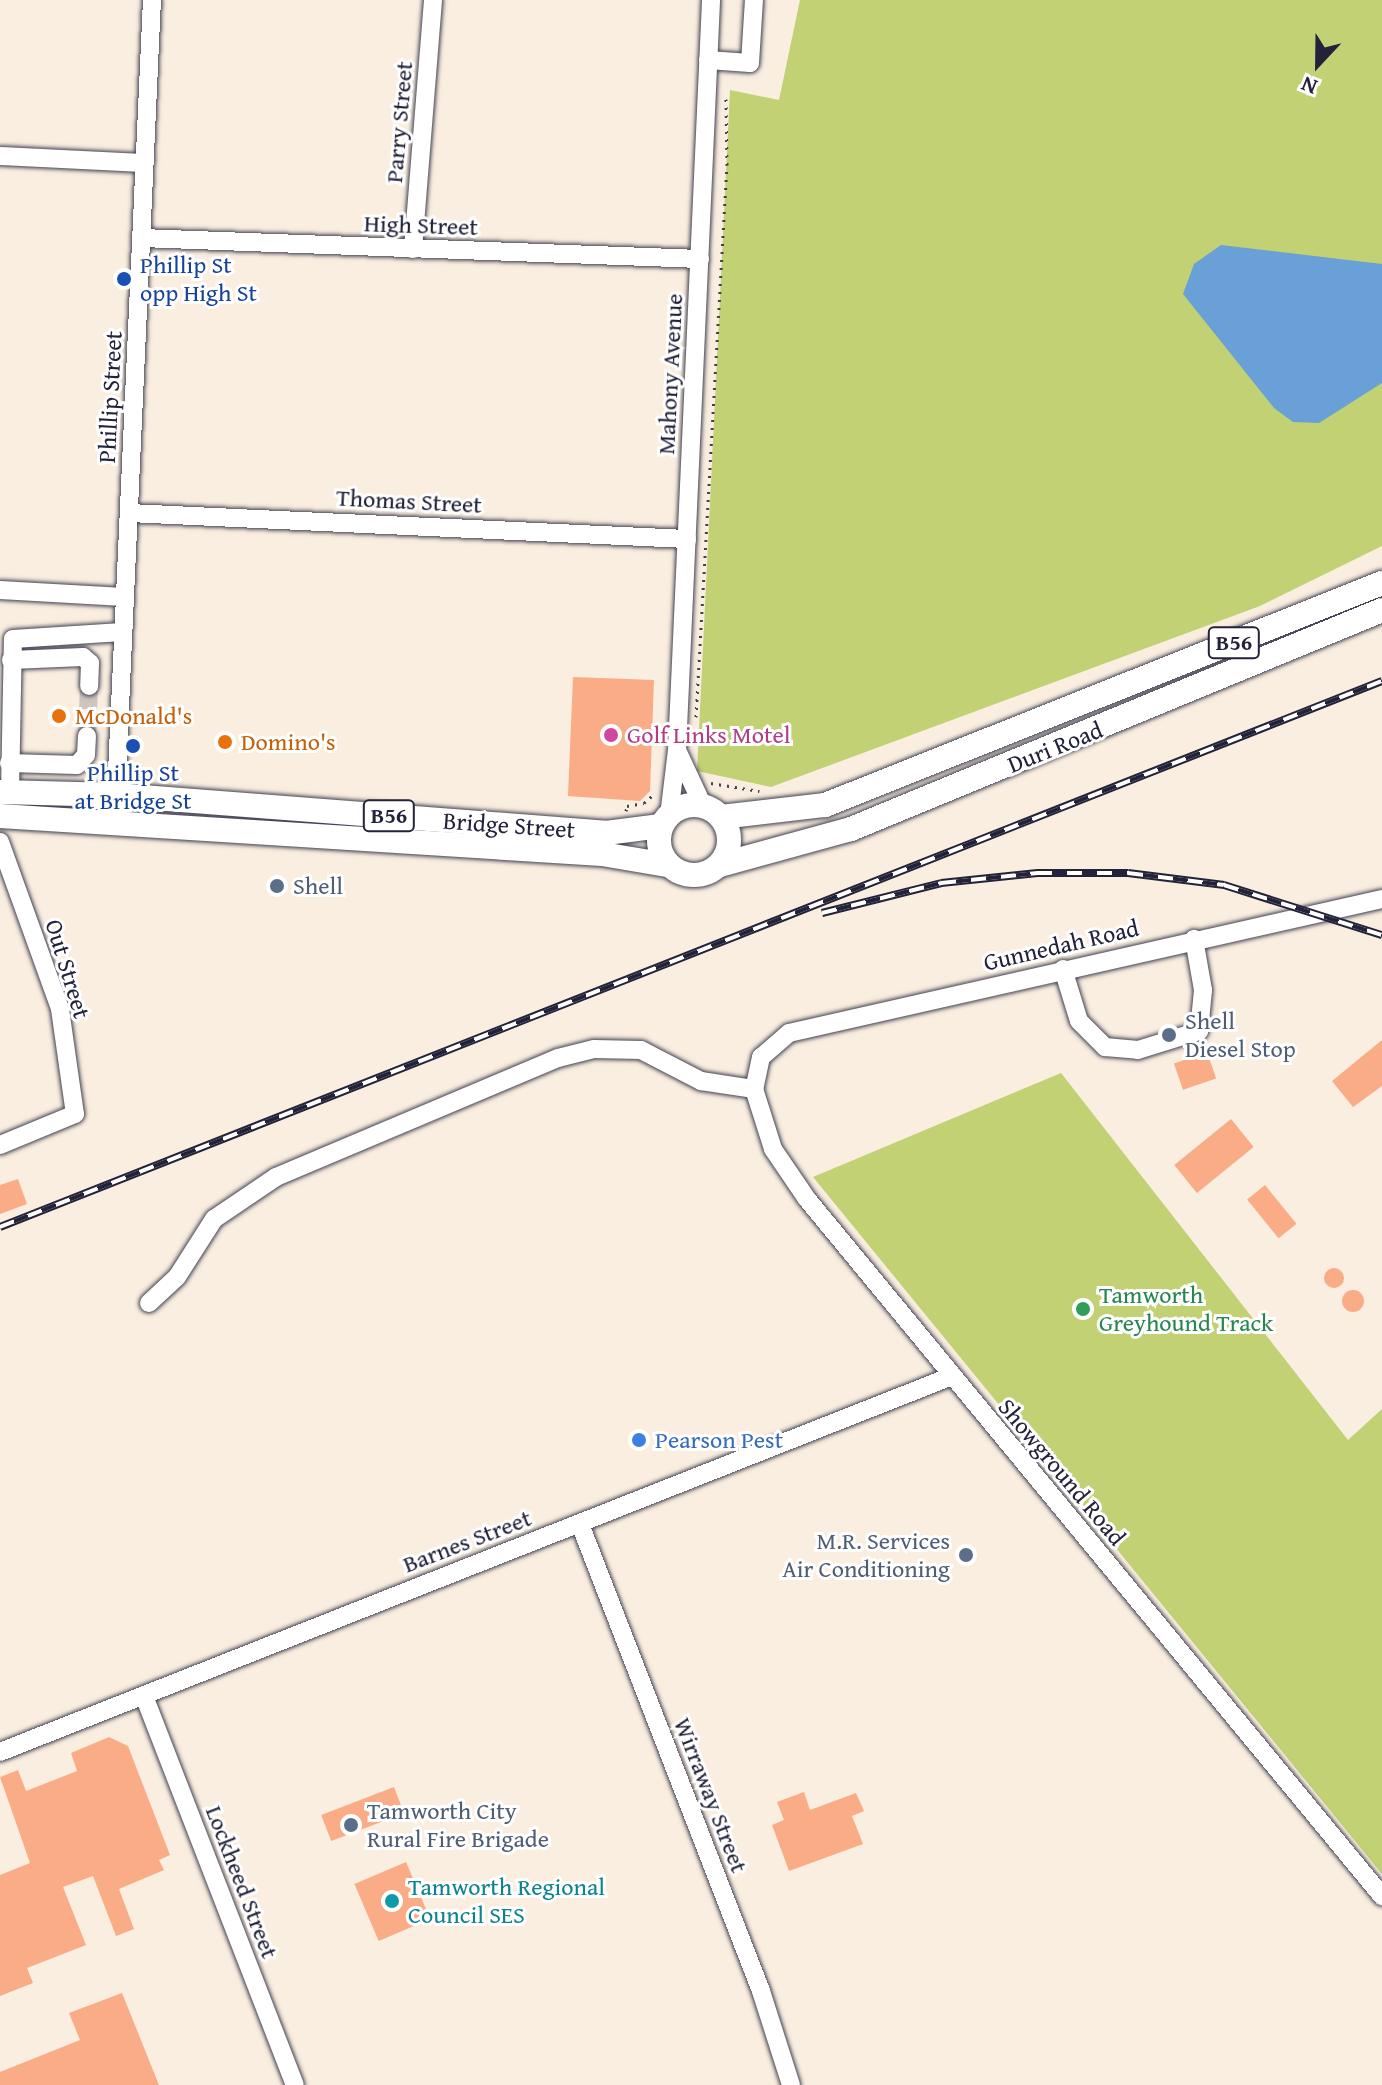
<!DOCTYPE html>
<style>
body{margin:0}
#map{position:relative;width:1382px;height:2085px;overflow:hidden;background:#f9eedf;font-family:"Gentium Book Plus",serif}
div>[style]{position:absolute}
.green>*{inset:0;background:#c1d173}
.water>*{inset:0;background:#68a0d7}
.building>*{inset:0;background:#f9ac86;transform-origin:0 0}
.round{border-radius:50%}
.minor-tunnel>*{height:18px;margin-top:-9px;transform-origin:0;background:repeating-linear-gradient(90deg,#cec5be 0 18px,transparent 0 27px)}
.path>*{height:3px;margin-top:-1.5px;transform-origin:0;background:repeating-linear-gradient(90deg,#424154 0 2px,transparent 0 8px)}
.roads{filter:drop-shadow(0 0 2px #424154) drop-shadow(0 0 2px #424154)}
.minor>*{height:18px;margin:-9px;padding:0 9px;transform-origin:9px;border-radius:9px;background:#fff}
.major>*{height:24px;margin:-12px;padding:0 12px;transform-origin:12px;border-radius:12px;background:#fff}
.major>.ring{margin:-12px;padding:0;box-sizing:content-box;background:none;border:24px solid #fff;border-radius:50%}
.rail>*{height:8px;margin-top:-4px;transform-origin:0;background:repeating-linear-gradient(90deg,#fff 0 15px,#22223b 0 30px);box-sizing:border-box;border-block:2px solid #22223b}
.dots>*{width:22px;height:22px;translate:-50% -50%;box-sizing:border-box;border:4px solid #fff;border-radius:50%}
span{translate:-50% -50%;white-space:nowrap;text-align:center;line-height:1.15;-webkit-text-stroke:6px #fff;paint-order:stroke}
.shield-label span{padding:2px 6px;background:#fff;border:2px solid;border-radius:6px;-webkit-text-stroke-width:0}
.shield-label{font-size:22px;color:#22223b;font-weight:700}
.street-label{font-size:24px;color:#22223b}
.transit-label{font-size:24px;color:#164399}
.left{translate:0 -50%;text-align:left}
.food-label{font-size:24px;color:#c56008}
.hotel-label{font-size:24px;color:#b23c85}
.service-label{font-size:24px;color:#4e5e75}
.right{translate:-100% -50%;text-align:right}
.leisure-label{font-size:24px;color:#27864d}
.shop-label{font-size:24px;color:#366cbe}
.culture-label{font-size:24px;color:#0d838f}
.north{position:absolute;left:1278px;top:24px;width:80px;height:80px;-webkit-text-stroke:6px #fff;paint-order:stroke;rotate:202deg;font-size:22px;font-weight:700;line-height:32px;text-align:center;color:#22223b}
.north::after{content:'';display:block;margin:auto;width:28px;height:36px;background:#22223b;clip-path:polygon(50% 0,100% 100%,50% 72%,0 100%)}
</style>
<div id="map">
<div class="green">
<i style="clip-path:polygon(800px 0,1382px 0,1382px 546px,1260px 606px,771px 787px,697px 771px,730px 90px,779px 100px)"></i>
<i style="clip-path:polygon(1061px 1073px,1348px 1440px,1382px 1409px,1382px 1874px,813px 1177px)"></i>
</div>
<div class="water">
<i style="clip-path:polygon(1221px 245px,1382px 264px,1382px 383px,1319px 423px,1293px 422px,1274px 408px,1183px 294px,1194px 264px)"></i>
</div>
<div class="building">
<i style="clip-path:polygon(573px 677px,654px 680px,650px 791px,640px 801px,568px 796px)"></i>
<i style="clip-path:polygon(1382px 1040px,1382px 1086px,1353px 1107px,1332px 1081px)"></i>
<i style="left:1207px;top:1052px;width:28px;height:35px;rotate:71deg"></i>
<i style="left:1231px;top:1119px;width:36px;height:73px;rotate:51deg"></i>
<i style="clip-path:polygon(18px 1179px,27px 1204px,0 1214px,0 1185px)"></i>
<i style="left:1265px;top:1185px;width:50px;height:23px;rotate:51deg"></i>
<i class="round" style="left:1324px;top:1268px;width:20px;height:20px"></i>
<i class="round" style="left:1342px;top:1290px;width:22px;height:22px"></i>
<i style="clip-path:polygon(109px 1737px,128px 1746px,170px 1855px,159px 1860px,164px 1870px,119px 1889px,134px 1929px,116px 1936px,93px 1876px,63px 1887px,86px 1945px,27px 1968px,33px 1983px,0 1996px,0 1875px,30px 1863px,0 1777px,18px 1770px,26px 1791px,77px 1771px,71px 1753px)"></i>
<i style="left:394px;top:1787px;width:28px;height:78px;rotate:69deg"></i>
<i style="clip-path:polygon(804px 1792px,810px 1810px,856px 1793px,864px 1811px,852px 1816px,863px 1844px,789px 1871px,772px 1825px,784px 1820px,777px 1802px)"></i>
<i style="left:406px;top:1862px;width:62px;height:56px;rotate:67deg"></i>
<i style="clip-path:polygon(122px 1993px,159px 2085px,0 2085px,0 2072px,80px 2040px,69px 2013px)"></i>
</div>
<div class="minor-tunnel">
<i style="left:87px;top:736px;width:50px;rotate:-87.7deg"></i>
</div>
<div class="path">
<i style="left:696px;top:717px;width:553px;rotate:-86.79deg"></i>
<i style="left:727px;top:165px;width:66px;rotate:-90.9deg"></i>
<i style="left:711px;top:783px;width:49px;rotate:9.5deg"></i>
<i style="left:626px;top:811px;width:5px;rotate:-79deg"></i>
<i style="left:627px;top:806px;width:17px;rotate:-10deg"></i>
<i style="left:644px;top:803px;width:13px;rotate:-42deg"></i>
</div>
<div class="roads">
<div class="minor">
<i style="left:708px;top:60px;width:42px;rotate:4.1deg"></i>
<i style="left:750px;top:63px;width:63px;rotate:-86.4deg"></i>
<i style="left:0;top:156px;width:144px;rotate:2.8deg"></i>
<i style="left:141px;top:238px;width:559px;rotate:2.15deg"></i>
<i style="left:413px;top:249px;width:250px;rotate:-85.4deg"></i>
<i style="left:129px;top:513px;width:559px;rotate:2.67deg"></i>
<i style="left:0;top:590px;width:124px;rotate:3.2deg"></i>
<i style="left:11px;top:660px;width:72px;rotate:-2.4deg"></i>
<i style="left:83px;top:657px;width:9px;rotate:41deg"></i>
<i style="left:90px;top:663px;width:23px;rotate:92deg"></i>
<i style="left:677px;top:750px;width:62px;rotate:65.1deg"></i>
<i style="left:9px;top:763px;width:68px;rotate:1.7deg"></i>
<i style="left:77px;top:765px;width:13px;rotate:-48deg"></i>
<i style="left:86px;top:755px;width:19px;rotate:-87deg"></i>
<i style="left:10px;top:792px;width:153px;rotate:-88.9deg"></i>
<i style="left:13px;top:639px;width:109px;rotate:-3.7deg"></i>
<i style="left:116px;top:795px;width:796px;rotate:-87.41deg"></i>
<i style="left:669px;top:816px;width:66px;rotate:-83.1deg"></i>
<i style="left:677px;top:750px;width:751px;rotate:-87.4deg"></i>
<i style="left:0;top:842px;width:177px;rotate:70.2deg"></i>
<i style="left:60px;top:1009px;width:106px;rotate:81.9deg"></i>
<i style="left:75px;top:1114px;width:81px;rotate:157.5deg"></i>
<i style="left:1382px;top:899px;width:608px;rotate:167.27deg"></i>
<i style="left:789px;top:1033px;width:37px;rotate:139deg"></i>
<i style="left:761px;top:1057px;width:33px;rotate:102deg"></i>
<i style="left:754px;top:1089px;width:63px;rotate:72.4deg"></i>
<i style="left:773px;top:1149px;width:60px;rotate:55.8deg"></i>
<i style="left:807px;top:1199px;width:904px;rotate:50.48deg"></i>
<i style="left:1063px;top:969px;width:54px;rotate:72.9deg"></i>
<i style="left:1079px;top:1021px;width:37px;rotate:45deg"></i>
<i style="left:1105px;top:1047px;width:33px;rotate:5deg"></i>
<i style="left:1138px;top:1050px;width:64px;rotate:-17.3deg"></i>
<i style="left:1199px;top:1031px;width:41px;rotate:-84.4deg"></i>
<i style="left:1203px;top:990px;width:52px;rotate:-100deg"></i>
<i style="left:149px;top:1303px;width:38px;rotate:-43deg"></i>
<i style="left:177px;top:1277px;width:69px;rotate:-57.5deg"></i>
<i style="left:214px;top:1219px;width:75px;rotate:-34.1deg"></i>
<i style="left:276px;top:1177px;width:306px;rotate:-22.9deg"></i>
<i style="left:558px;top:1058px;width:37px;rotate:-14deg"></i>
<i style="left:594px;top:1049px;width:47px;rotate:1.2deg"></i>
<i style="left:641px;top:1050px;width:68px;rotate:27.3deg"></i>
<i style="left:701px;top:1081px;width:54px;rotate:8.6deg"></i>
<i style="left:580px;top:1524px;width:501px;rotate:68.81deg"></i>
<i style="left:761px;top:1991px;width:99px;rotate:72.3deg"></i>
<i style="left:144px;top:1696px;width:417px;rotate:68.8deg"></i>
<i style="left:0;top:1752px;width:1024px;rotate:-21.55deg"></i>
</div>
<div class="major">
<i style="left:0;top:792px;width:116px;rotate:1.5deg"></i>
<i style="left:116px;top:795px;width:491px;rotate:4.4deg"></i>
<i style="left:606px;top:833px;width:55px;rotate:-7.3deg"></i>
<i class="ring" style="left:659px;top:805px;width:46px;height:46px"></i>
<i style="left:0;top:816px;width:603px;rotate:3.61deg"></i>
<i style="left:602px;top:854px;width:67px;rotate:9.5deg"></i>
<i style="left:721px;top:817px;width:105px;rotate:-6.6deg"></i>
<i style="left:825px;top:805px;width:600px;rotate:-21.73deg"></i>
<i style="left:720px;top:865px;width:136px;rotate:-15.4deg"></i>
<i style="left:851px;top:829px;width:574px;rotate:-22.41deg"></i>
</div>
</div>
<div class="rail">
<i style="left:822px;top:913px;width:123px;rotate:-14.1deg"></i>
<i style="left:941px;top:883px;width:97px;rotate:-5.9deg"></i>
<i style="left:1037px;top:873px;width:91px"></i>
<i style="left:1128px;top:873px;width:97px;rotate:7.1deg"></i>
<i style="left:1224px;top:885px;width:166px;rotate:17.6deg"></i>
<i style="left:0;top:1227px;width:1486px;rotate:-21.56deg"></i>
</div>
<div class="dots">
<i style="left:124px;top:279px;background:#1a4fb4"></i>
<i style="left:59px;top:716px;background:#e8710a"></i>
<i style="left:611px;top:735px;background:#d1479c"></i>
<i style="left:225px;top:742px;background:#e8710a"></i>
<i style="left:133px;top:746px;background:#1a4fb4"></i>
<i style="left:277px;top:886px;background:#5c6f8a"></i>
<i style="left:1169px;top:1035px;background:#5c6f8a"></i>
<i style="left:1083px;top:1309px;background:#2e9e5b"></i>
<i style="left:639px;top:1440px;background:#3f7fe0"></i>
<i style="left:966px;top:1555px;background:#5c6f8a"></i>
<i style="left:351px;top:1825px;background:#5c6f8a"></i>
<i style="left:392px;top:1901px;background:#0f9aa8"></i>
</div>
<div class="shield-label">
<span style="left:1234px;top:643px">B56</span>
<span style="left:389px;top:816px">B56</span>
</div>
<div class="street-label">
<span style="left:399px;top:122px;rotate:-85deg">Parry Street</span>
<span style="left:421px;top:225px;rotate:2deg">High Street</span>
<span style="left:670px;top:374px;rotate:-87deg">Mahony Avenue</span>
<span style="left:110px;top:397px;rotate:-87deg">Phillip Street</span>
<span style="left:409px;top:501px;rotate:3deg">Thomas Street</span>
<span style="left:1055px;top:747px;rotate:-22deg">Duri Road</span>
<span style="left:509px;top:825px;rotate:4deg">Bridge Street</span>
<span style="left:1061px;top:945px;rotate:-13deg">Gunnedah Road</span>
<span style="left:68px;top:969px;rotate:73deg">Out Street</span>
<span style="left:1062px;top:1472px;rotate:50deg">Showground Road</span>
<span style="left:467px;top:1541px;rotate:-21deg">Barnes Street</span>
<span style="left:711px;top:1795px;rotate:69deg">Wirraway Street</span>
<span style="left:242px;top:1882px;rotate:69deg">Lockheed Street</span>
</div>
<div class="transit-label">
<span class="left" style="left:140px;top:279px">Phillip St<br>opp High St</span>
<span style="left:133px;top:787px">Phillip St<br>at Bridge St</span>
</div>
<div class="food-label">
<span class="left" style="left:75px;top:716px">McDonald's</span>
<span class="left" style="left:241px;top:742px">Domino's</span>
</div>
<div class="hotel-label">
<span class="left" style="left:627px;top:735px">Golf Links Motel</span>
</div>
<div class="service-label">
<span class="left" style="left:293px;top:886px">Shell</span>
<span class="left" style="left:1185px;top:1035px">Shell<br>Diesel Stop</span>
<span class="right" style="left:950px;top:1555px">M.R. Services<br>Air Conditioning</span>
<span class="left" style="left:367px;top:1825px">Tamworth City<br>Rural Fire Brigade</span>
</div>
<div class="leisure-label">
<span class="left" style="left:1099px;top:1309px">Tamworth<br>Greyhound Track</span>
</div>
<div class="shop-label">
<span class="left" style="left:655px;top:1440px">Pearson Pest</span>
</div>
<div class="culture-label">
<span class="left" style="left:408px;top:1901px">Tamworth Regional<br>Council SES</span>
</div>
<div class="north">N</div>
</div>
